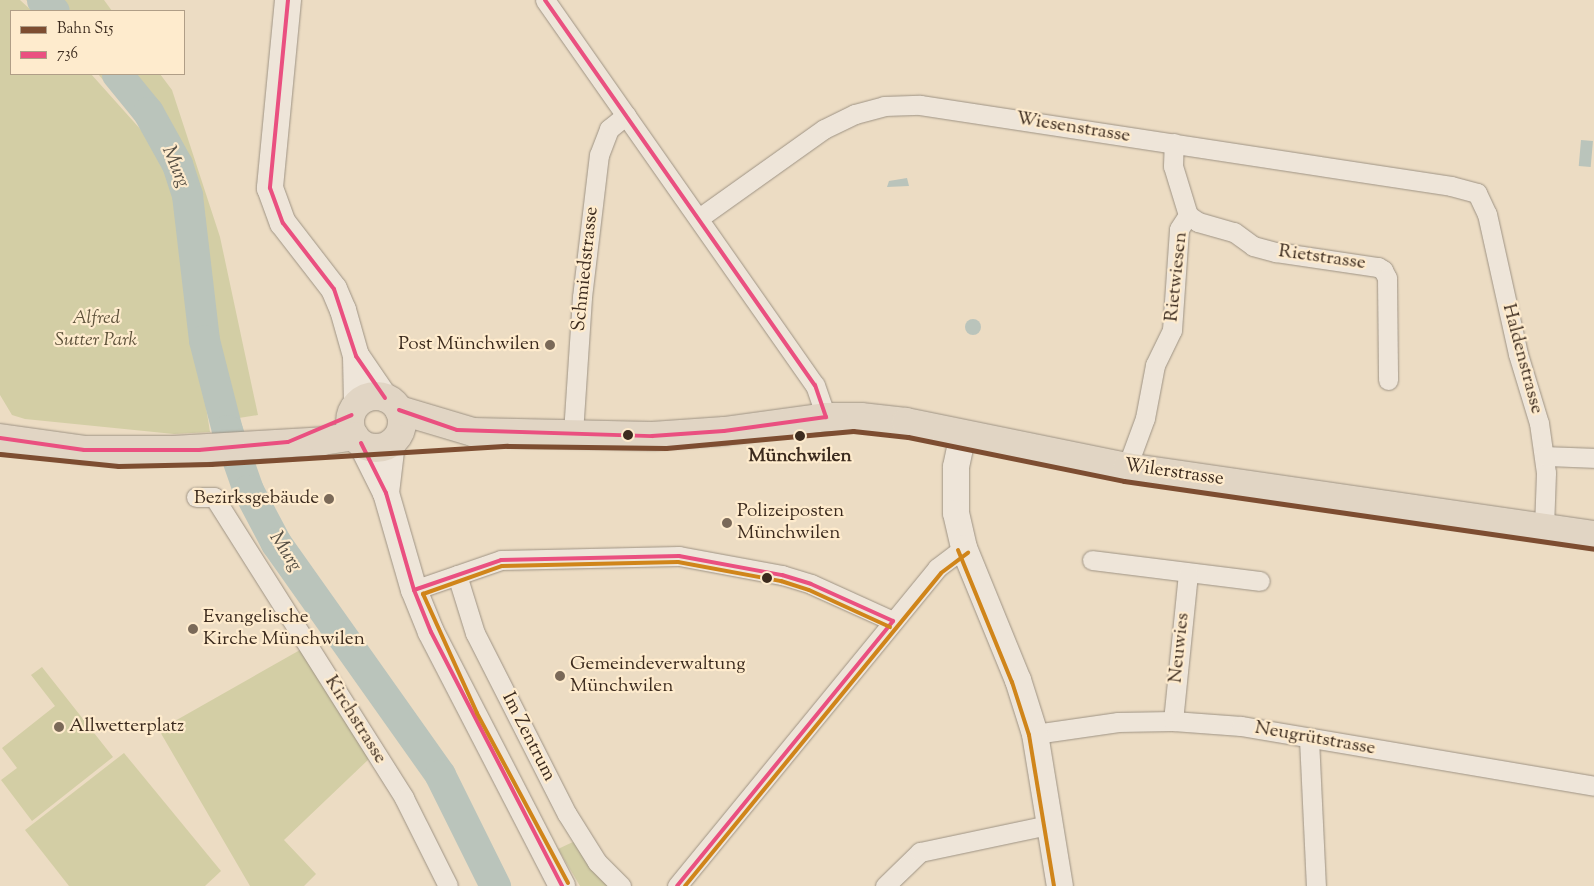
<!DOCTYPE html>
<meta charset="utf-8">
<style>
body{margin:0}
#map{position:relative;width:1594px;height:886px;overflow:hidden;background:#ecdcc3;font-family:"Sorts Mill Goudy",serif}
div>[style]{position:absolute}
.green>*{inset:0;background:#d3cea5}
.water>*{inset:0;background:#bac4bb;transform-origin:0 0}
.round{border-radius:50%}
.river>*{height:31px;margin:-15.5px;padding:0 15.5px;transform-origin:15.5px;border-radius:15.5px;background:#bac4bb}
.roads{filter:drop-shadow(0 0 1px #9e9384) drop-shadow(0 0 1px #9e9384)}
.street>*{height:19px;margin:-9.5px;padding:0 9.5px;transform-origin:9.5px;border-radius:9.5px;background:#eee5d9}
.secondary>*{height:26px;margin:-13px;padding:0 13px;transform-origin:13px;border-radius:13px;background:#eee5d9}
.primary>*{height:28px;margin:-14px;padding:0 14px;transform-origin:14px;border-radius:14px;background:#e1d5c4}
.primary>.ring{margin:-14px;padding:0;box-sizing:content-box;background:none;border:28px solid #e1d5c4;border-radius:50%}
.bus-1>*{height:4px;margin:-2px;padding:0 2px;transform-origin:2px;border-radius:2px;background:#ea5080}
.bus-2>*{height:4px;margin:-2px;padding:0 2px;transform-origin:2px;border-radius:2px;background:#d0851a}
.rail-1>*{height:5px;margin:-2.5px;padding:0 2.5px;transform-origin:2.5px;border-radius:2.5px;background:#7d4d31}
.dots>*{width:14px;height:14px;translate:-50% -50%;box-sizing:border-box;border:2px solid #feebcd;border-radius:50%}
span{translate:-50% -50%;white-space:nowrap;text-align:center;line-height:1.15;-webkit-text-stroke:4.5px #feebcd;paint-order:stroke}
.street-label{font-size:19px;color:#3c2b1e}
.park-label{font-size:19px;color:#5d513a;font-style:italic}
.poi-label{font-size:19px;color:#3c2b1e}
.right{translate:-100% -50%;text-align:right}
.left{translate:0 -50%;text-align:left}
.stop-label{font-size:19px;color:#3c2b1e;font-weight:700}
.water-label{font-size:20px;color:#564f44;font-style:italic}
.legend{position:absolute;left:10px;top:10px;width:175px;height:65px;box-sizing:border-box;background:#feebcd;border:1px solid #b09e87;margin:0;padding:6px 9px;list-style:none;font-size:15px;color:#3c2b1e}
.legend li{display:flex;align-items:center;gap:10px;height:25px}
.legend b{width:25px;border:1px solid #b09e87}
</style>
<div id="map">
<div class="green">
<i style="clip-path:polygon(0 0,20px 0,32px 11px,11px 11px,11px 74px,91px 74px,167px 159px,210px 432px,174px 434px,25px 419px,12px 415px,0 395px)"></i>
<i style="clip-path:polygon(26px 0,104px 0,112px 11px,39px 11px)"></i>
<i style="clip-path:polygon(98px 74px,160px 74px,172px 90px,220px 237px,258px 415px,214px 422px,169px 158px)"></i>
<i style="clip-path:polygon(300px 650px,370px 758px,284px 840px,316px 874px,304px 886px,250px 886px,159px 730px)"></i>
<i style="clip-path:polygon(42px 667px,113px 757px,32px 821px,1px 780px,17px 768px,2px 748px,55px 706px,31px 675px)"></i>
<i style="clip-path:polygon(124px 753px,221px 871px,205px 886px,69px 886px,25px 830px)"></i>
<i style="clip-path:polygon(575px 841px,609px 886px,580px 886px,558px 849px)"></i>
</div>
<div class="water">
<i style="left:1581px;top:140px;width:12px;height:26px;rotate:5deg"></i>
<i style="clip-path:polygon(907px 178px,909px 186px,887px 187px,889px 181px)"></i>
<i class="round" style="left:965px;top:319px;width:16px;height:16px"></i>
</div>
<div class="river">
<i style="left:42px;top:0;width:16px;rotate:43deg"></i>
<i style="left:117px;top:74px;width:49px;rotate:50.8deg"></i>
<i style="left:148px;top:112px;width:60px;rotate:60.9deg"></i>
<i style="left:177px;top:164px;width:33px;rotate:72deg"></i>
<i style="left:187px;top:195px;width:146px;rotate:83.3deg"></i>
<i style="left:204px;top:340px;width:93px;rotate:75.7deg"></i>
<i style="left:227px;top:430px;width:64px;rotate:70.7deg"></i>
<i style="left:248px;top:490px;width:60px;rotate:62.2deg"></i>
<i style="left:276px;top:543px;width:284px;rotate:54.7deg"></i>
<i style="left:440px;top:775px;width:124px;rotate:63.6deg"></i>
</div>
<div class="roads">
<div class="street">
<i style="left:545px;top:0;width:470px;rotate:55deg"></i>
<i style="left:815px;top:385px;width:34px;rotate:71deg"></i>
<i style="left:1188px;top:215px;width:12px;rotate:35deg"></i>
<i style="left:1198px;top:222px;width:37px;rotate:16deg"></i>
<i style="left:1234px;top:232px;width:24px;rotate:36deg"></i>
<i style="left:1253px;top:246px;width:24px;rotate:15deg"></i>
<i style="left:1276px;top:252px;width:103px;rotate:8.4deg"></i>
<i style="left:1378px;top:267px;width:6px;rotate:31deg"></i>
<i style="left:1383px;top:270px;width:9px;rotate:63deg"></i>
<i style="left:1387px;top:278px;width:102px;rotate:89.4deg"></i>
<i style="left:699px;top:218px;width:153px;rotate:-35.5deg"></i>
<i style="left:824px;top:129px;width:34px;rotate:-26deg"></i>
<i style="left:855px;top:114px;width:30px;rotate:-15deg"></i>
<i style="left:884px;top:106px;width:36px;rotate:-2deg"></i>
<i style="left:920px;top:105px;width:537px;rotate:8.67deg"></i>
<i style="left:1451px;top:186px;width:27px;rotate:15deg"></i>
<i style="left:1477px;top:193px;width:23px;rotate:65deg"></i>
<i style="left:1487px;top:214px;width:143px;rotate:77.5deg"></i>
<i style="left:1518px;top:354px;width:72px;rotate:73.1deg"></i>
<i style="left:1539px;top:423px;width:50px;rotate:82deg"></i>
<i style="left:1546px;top:473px;width:55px;rotate:92.1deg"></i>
<i style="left:573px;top:433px;width:136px;rotate:-86.2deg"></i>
<i style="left:582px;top:297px;width:143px;rotate:-83.2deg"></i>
<i style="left:599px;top:155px;width:28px;rotate:-69deg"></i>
<i style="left:609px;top:129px;width:22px;rotate:-39deg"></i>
<i style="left:1545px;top:456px;width:49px;rotate:2.3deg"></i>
<i style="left:1127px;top:467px;width:52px;rotate:-69.8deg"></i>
<i style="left:1145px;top:418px;width:54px;rotate:-79.3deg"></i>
<i style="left:1155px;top:365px;width:39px;rotate:-64deg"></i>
<i style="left:1172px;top:330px;width:101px;rotate:-86deg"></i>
<i style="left:1179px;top:229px;width:17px;rotate:-57deg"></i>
<i style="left:1188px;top:215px;width:51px;rotate:-107deg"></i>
<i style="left:1173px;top:166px;width:23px;rotate:-88deg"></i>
<i style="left:196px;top:497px;width:18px"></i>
<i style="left:214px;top:497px;width:356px;rotate:57.7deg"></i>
<i style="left:404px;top:798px;width:98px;rotate:63.4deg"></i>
<i style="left:1092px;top:560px;width:169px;rotate:7.1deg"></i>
<i style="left:457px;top:575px;width:61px;rotate:72.8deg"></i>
<i style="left:475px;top:633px;width:203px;rotate:63.1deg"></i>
<i style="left:567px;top:814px;width:57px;rotate:58deg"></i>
<i style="left:597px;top:862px;width:34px;rotate:45deg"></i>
<i style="left:414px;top:590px;width:92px;rotate:-19deg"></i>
<i style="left:501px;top:560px;width:178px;rotate:-1.3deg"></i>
<i style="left:679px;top:556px;width:105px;rotate:10.5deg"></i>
<i style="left:782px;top:575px;width:30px;rotate:17deg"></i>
<i style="left:811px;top:584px;width:90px;rotate:24.3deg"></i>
<i style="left:1173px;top:721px;width:148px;rotate:-84.2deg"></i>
<i style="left:1035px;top:734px;width:84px;rotate:-8.2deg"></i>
<i style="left:1118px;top:722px;width:55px;rotate:-1deg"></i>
<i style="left:1173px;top:721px;width:68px;rotate:4.2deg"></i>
<i style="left:1241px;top:726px;width:358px;rotate:9.6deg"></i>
<i style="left:1309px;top:739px;width:147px;rotate:87.3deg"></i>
<i style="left:677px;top:886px;width:411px;rotate:-50.7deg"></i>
<i style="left:937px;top:568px;width:34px;rotate:-37deg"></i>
<i style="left:885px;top:886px;width:49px;rotate:-44.2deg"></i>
<i style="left:920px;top:852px;width:131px;rotate:-11.9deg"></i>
</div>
<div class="secondary">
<i style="left:288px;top:0;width:189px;rotate:95.5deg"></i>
<i style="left:270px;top:188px;width:37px;rotate:70deg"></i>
<i style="left:283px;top:223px;width:83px;rotate:52.3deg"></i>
<i style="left:334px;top:289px;width:23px;rotate:67deg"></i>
<i style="left:343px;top:310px;width:48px;rotate:74.2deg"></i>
<i style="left:356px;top:356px;width:49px;rotate:88.8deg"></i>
<i style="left:357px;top:357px;width:50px;rotate:55.7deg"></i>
<i style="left:963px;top:434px;width:34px;rotate:102deg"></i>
<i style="left:956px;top:467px;width:46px;rotate:90deg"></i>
<i style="left:956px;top:513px;width:36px;rotate:77deg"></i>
<i style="left:964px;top:548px;width:143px;rotate:67.8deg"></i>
<i style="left:1018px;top:680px;width:57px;rotate:72.5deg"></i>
<i style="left:1035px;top:734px;width:154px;rotate:80.7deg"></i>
<i style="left:361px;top:443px;width:56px;rotate:63.4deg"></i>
<i style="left:386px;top:493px;width:101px;rotate:73.9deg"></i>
<i style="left:414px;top:590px;width:45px;rotate:68deg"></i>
<i style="left:431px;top:632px;width:286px;rotate:62.7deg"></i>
<i style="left:386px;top:493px;width:50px;rotate:-83.2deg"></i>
</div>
<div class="primary">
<i class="ring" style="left:350px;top:396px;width:24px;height:24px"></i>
<i style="left:399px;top:410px;width:77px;rotate:16.6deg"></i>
<i style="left:473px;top:432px;width:179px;rotate:1.3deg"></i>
<i style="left:652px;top:436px;width:72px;rotate:-4deg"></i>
<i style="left:724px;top:431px;width:103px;rotate:-7.8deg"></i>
<i style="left:826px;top:417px;width:35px"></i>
<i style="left:861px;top:417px;width:45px;rotate:6.3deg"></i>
<i style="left:906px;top:422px;width:226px;rotate:11.5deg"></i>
<i style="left:1127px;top:467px;width:472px;rotate:8.3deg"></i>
<i style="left:0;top:438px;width:85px;rotate:8.1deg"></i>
<i style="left:84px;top:450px;width:89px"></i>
<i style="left:173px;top:450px;width:150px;rotate:-3.4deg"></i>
<i style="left:323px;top:441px;width:32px;rotate:-9deg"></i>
</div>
</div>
<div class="bus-1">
<i style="left:288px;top:0;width:189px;rotate:95.5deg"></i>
<i style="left:270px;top:188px;width:37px;rotate:70deg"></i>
<i style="left:283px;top:223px;width:83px;rotate:52.3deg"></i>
<i style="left:334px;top:289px;width:71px;rotate:71.8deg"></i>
<i style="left:356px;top:356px;width:51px;rotate:55.4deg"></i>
<i style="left:545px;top:0;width:470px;rotate:55deg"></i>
<i style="left:815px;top:385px;width:34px;rotate:71deg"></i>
<i style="left:399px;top:410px;width:61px;rotate:19deg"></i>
<i style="left:457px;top:430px;width:195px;rotate:1.8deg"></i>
<i style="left:652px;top:436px;width:72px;rotate:-4deg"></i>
<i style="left:724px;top:431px;width:103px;rotate:-7.8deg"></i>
<i style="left:0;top:438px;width:85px;rotate:8.1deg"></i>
<i style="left:84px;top:450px;width:115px"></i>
<i style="left:199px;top:450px;width:89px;rotate:-5.1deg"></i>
<i style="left:288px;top:442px;width:69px;rotate:-22.9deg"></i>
<i style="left:361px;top:443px;width:56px;rotate:63.4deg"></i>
<i style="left:386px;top:493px;width:101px;rotate:73.9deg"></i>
<i style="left:414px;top:590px;width:45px;rotate:68deg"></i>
<i style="left:431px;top:632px;width:286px;rotate:62.7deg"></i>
<i style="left:414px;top:590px;width:92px;rotate:-19deg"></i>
<i style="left:501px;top:560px;width:178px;rotate:-1.3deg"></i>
<i style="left:679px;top:556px;width:105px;rotate:10.5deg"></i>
<i style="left:782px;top:575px;width:30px;rotate:17deg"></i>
<i style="left:811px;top:584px;width:90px;rotate:24.3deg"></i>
<i style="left:677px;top:886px;width:342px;rotate:-50.8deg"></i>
</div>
<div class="bus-2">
<i style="left:958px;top:550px;width:143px;rotate:67.8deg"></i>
<i style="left:1012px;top:682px;width:56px;rotate:72.2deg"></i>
<i style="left:1029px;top:735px;width:153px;rotate:80.6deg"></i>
<i style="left:568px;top:883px;width:193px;rotate:-118.2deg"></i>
<i style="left:477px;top:713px;width:131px;rotate:-114.4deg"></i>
<i style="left:423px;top:594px;width:84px;rotate:-19.5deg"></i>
<i style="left:502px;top:566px;width:176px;rotate:-1.3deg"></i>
<i style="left:678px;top:562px;width:105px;rotate:10.5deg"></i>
<i style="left:781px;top:581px;width:29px;rotate:18deg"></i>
<i style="left:809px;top:590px;width:89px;rotate:24.6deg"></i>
<i style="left:685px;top:886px;width:404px;rotate:-50.7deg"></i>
<i style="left:941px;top:573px;width:34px;rotate:-37deg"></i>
</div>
<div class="rail-1">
<i style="left:0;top:454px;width:119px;rotate:5.8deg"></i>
<i style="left:118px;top:466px;width:93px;rotate:-1.2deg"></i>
<i style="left:211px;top:464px;width:297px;rotate:-3.5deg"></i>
<i style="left:507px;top:446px;width:159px;rotate:0.7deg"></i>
<i style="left:666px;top:448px;width:188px;rotate:-5.2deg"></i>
<i style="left:853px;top:431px;width:55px;rotate:6.2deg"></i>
<i style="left:908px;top:437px;width:220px;rotate:11.5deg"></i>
<i style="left:1124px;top:481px;width:475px;rotate:8.2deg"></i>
</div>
<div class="dots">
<i style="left:550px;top:345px;background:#7a6958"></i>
<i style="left:628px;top:435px;background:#3c2b1e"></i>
<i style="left:800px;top:436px;background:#3c2b1e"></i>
<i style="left:329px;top:499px;background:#7a6958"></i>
<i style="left:727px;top:523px;background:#7a6958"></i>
<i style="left:767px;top:578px;background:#3c2b1e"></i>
<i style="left:193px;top:629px;background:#7a6958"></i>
<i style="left:560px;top:676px;background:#7a6958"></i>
<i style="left:59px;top:727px;background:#7a6958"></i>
</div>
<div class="street-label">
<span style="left:1073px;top:128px;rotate:9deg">Wiesenstrasse</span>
<span style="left:1322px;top:258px;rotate:8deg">Rietstrasse</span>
<span style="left:586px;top:269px;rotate:-84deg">Schmiedstrasse</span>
<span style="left:1177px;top:277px;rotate:-84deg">Rietwiesen</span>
<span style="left:1522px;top:359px;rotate:75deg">Haldenstrasse</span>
<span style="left:1174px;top:473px;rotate:8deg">Wilerstrasse</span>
<span style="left:1180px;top:648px;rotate:-84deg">Neuwies</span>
<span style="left:355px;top:720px;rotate:58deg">Kirchstrasse</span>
<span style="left:528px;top:737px;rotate:63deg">Im Zentrum</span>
<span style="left:1315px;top:739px;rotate:10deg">Neugrütstrasse</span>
</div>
<div class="park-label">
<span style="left:96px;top:330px">Alfred<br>Sutter Park</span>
</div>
<div class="poi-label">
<span class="right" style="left:540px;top:345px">Post Münchwilen</span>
<span class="right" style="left:319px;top:499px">Bezirksgebäude</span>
<span class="left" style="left:737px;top:523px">Polizeiposten<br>Münchwilen</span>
<span class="left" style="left:203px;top:629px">Evangelische<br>Kirche Münchwilen</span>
<span class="left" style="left:570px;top:676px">Gemeindeverwaltung<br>Münchwilen</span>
<span class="left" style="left:69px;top:727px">Allwetterplatz</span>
</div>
<div class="stop-label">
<span style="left:800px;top:457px">Münchwilen</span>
</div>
<div class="water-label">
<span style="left:175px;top:167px;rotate:67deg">Murg</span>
<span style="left:285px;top:552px;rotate:57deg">Murg</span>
</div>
<ul class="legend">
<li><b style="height:6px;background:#7d4d31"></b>Bahn S15</li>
<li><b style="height:6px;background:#ea5080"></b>736</li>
</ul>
</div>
